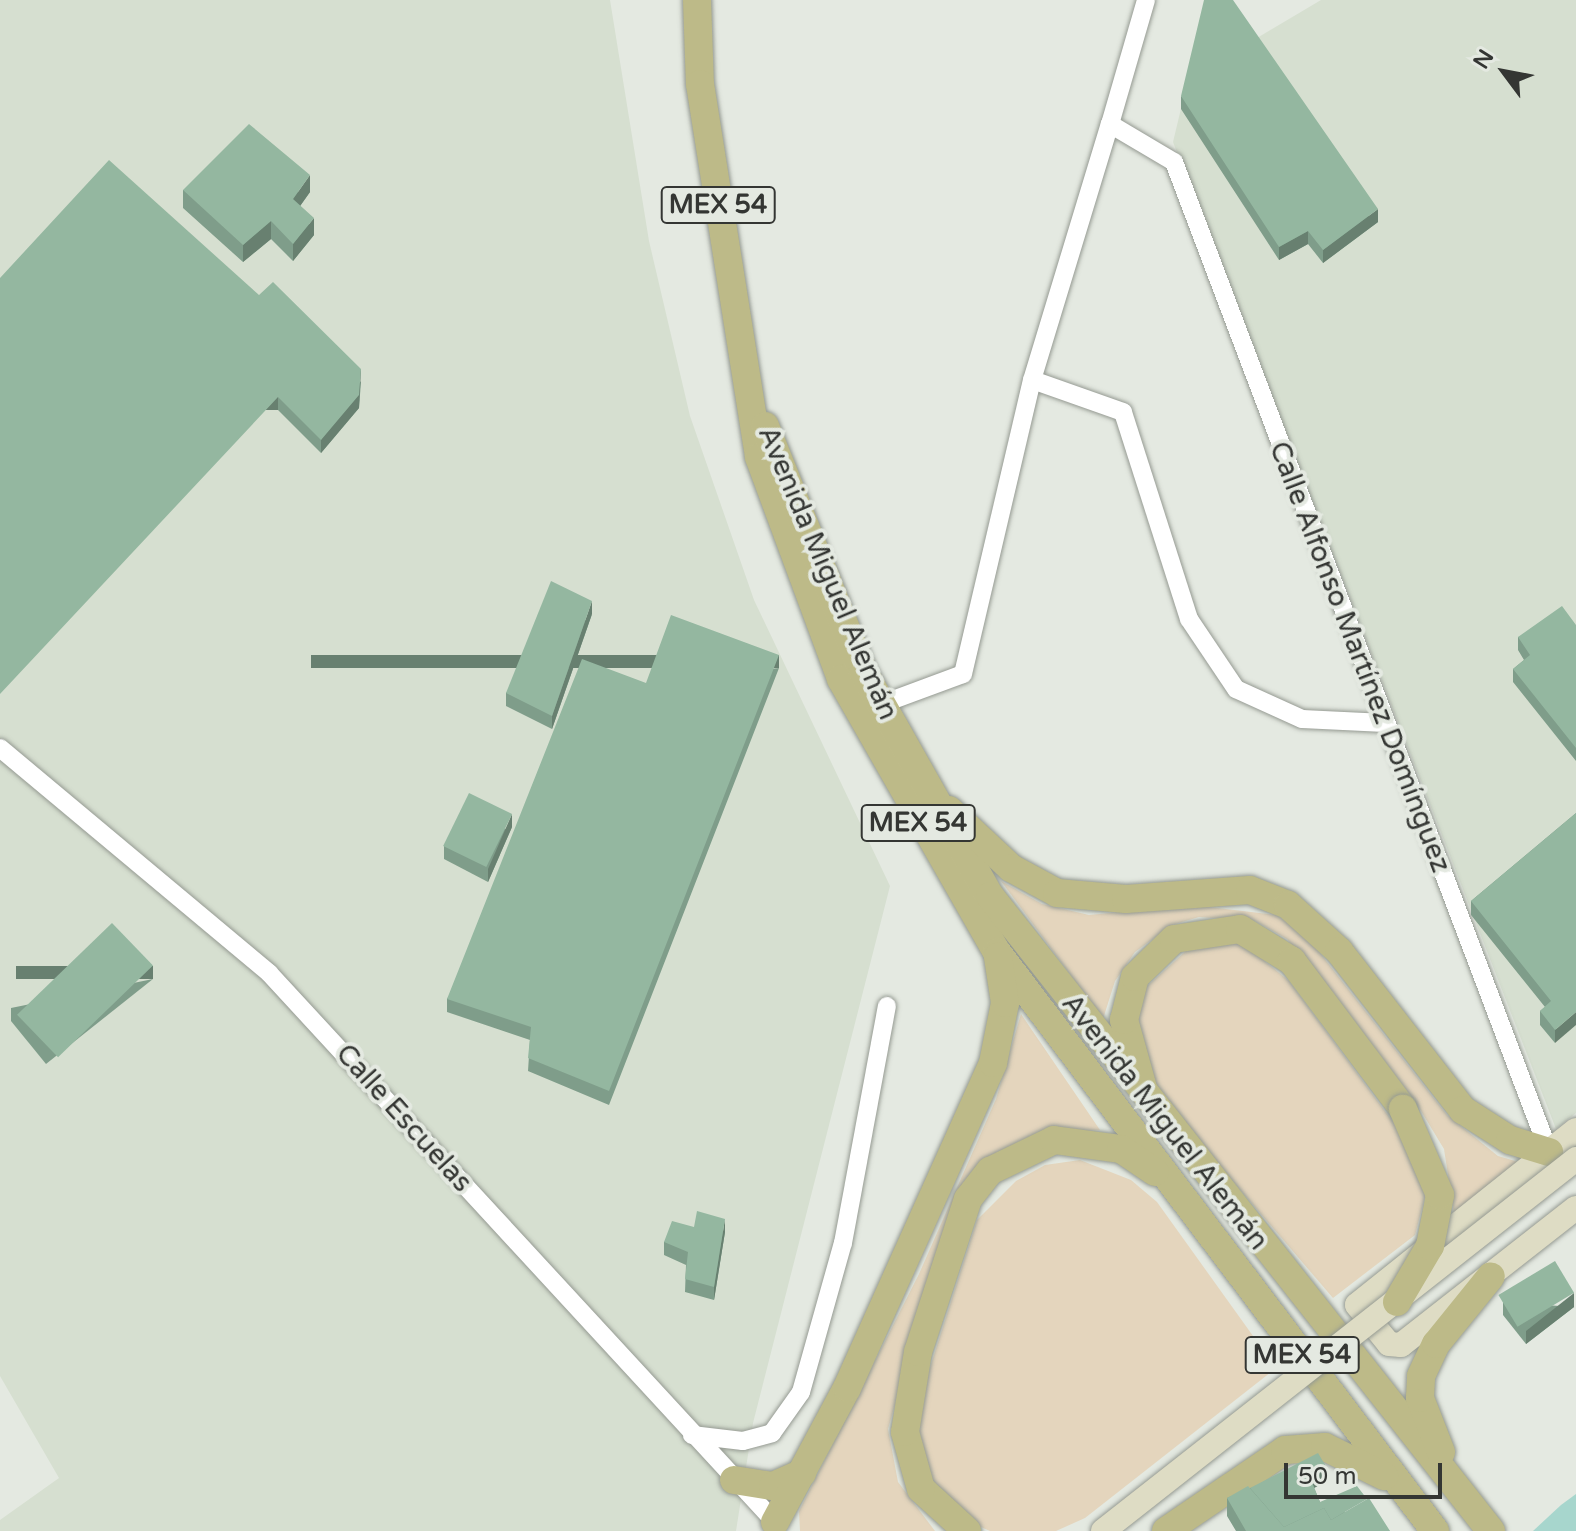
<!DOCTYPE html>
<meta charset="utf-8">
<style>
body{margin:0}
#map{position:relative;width:1576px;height:1531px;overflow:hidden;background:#e4e9e1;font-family:"Varela Round",sans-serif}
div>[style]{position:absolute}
.built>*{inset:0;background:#d6dfd0}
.green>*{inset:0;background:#e4d5bd}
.water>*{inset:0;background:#a7d6cd}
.roads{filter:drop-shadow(0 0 2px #959a92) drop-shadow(0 0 2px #959a92)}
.minor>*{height:18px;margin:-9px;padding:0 9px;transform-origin:9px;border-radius:9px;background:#fff}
.secondary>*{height:24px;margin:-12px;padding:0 12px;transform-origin:12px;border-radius:12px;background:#dedcc4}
.primary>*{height:28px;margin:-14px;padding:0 14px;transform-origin:14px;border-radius:14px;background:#bdba88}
.bridges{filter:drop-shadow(0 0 2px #959a92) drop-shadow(0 0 2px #959a92)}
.secondary-bridge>*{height:24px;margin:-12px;padding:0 12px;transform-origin:12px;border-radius:12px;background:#dedcc4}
.primary-bridge>*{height:28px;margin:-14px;padding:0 14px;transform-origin:14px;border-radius:14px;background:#bdba88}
.wall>*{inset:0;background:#7f9d8a}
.shaded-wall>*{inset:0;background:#688070;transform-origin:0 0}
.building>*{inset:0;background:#94b7a0;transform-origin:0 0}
span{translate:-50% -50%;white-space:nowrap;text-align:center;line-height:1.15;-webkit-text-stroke:8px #e4e9e1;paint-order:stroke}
.shield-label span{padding:2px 6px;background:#e4e9e1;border:2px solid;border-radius:6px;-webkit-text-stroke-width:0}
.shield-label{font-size:26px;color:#343633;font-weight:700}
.street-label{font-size:28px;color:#343633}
.north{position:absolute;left:1464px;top:32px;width:80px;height:80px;-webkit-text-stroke:6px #e4e9e1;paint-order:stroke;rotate:302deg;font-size:22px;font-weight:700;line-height:32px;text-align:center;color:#343633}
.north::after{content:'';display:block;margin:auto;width:28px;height:36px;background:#343633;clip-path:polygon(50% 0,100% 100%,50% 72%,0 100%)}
.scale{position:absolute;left:1284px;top:1463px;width:158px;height:36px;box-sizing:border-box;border:4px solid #343633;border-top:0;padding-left:10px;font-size:24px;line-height:28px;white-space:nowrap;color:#343633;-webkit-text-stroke:6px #e4e9e1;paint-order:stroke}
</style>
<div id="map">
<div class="built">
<i style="clip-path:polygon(0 0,610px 0,649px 241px,690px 416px,754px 600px,890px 886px,753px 1423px,736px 1531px,0 1531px,0 1520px,59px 1478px,0 1376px)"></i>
<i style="clip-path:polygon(1207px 0,1257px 38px,1321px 0,1576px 0,1576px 1113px,1556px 1129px,1173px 142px)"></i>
</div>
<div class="green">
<i style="clip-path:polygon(1001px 881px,1042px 904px,1089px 915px,1192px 905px,1276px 915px,1305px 934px,1447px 1115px,1498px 1156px,1522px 1163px,1454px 1213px,1444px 1149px,1415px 1101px,1287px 939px,1255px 921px,1199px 917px,1172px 925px,1135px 952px,1115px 981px,1103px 1019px)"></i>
<i style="clip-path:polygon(1229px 942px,1246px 946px,1289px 981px,1404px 1137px,1426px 1193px,1415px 1235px,1333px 1298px,1163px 1100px,1146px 1068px,1134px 1014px,1144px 989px,1186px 951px)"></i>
<i style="clip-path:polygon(1021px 1014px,1100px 1130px,1069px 1132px,951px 1211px,888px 1429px,898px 1482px,935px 1531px,800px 1531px,799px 1511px,919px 1274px,996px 1099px)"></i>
<i style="clip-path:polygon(1080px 1160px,1131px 1180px,1157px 1202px,1276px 1368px,1085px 1518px,1056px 1531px,990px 1531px,967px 1521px,932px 1487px,919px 1457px,920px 1399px,977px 1220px,1016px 1181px,1045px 1165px)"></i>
</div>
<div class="water">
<i style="clip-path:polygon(1576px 1494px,1576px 1531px,1533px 1531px,1561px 1505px)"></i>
</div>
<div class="roads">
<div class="minor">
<i style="left:1110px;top:124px;width:129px;rotate:-73.8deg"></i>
<i style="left:882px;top:704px;width:86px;rotate:-20.3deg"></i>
<i style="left:963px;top:674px;width:302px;rotate:-76.8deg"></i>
<i style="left:1385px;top:723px;width:83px;rotate:-177.2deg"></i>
<i style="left:1302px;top:719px;width:72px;rotate:-155.6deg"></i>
<i style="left:1236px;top:689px;width:84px;rotate:-123.9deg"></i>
<i style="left:1189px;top:619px;width:217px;rotate:-107.7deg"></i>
<i style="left:1123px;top:412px;width:96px;rotate:-160.6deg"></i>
<i style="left:1032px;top:380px;width:268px;rotate:-73.1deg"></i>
<i style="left:1110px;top:124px;width:74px;rotate:30.7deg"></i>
<i style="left:1174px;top:162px;width:1059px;rotate:69.25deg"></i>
<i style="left:0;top:748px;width:351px;rotate:39.9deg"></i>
<i style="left:269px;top:973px;width:747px;rotate:47.33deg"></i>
<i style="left:692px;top:1435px;width:51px;rotate:6.7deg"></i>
<i style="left:743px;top:1441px;width:30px;rotate:-15deg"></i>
<i style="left:772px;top:1433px;width:50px;rotate:-54.7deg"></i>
<i style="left:801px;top:1392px;width:155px;rotate:-74.3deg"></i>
<i style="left:843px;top:1243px;width:241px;rotate:-79.5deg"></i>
</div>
<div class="secondary">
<i style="left:1576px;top:1130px;width:280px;rotate:141.4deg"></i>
<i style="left:1357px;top:1305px;width:50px;rotate:50.6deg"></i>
<i style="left:1389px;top:1344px;width:12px;rotate:5deg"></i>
<i style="left:1401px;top:1345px;width:222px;rotate:-38.1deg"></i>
</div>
<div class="primary">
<i style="left:697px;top:0;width:84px;rotate:88deg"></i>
<i style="left:700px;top:84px;width:378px;rotate:81deg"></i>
<i style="left:759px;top:457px;width:237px;rotate:69.7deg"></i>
<i style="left:841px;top:679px;width:314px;rotate:60.3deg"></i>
<i style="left:997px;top:952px;width:726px;rotate:52.89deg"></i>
<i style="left:765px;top:426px;width:264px;rotate:68.2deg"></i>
<i style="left:863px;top:671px;width:258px;rotate:60.6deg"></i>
<i style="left:990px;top:896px;width:809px;rotate:51.73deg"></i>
<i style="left:949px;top:810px;width:85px;rotate:43.1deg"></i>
<i style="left:1011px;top:868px;width:52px;rotate:28.5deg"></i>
<i style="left:1057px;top:893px;width:69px;rotate:5deg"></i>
<i style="left:1126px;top:899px;width:124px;rotate:-4.2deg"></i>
<i style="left:1250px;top:890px;width:41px;rotate:21.5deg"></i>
<i style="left:1288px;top:905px;width:69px;rotate:42deg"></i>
<i style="left:1339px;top:951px;width:202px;rotate:52.1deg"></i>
<i style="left:1463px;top:1110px;width:56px;rotate:32.6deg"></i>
<i style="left:1510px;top:1140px;width:41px;rotate:17.1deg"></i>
<i style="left:1143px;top:1088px;width:71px;rotate:-105.6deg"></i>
<i style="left:1124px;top:1020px;width:44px;rotate:-75.7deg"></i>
<i style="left:1135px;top:977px;width:54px;rotate:-44.3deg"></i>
<i style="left:1174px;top:939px;width:67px;rotate:-8.6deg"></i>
<i style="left:1240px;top:929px;width:61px;rotate:31.6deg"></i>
<i style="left:1292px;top:961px;width:185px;rotate:53.1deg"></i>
<i style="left:1441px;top:1452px;width:58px;rotate:-111.3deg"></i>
<i style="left:1420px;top:1398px;width:22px;rotate:-87deg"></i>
<i style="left:1421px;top:1376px;width:35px;rotate:-65deg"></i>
<i style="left:1436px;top:1344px;width:87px;rotate:-51deg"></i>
<i style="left:734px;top:1480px;width:39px;rotate:9deg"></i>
<i style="left:773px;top:1486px;width:32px;rotate:-24deg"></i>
<i style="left:775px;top:1522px;width:152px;rotate:-61.8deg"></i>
<i style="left:847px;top:1388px;width:356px;rotate:-65.8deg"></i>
<i style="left:993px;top:1063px;width:61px;rotate:-78.7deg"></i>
<i style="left:1005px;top:1003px;width:47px;rotate:-98.7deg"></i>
<i style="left:967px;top:1531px;width:62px;rotate:-137.6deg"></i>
<i style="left:921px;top:1489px;width:59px;rotate:-105.7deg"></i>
<i style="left:905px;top:1432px;width:81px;rotate:-80.8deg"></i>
<i style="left:918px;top:1352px;width:161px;rotate:-71.9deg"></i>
<i style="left:968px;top:1199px;width:36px;rotate:-52deg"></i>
<i style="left:990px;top:1171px;width:71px;rotate:-25.8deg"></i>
<i style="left:1054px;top:1140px;width:68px;rotate:7.7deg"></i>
<i style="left:1121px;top:1149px;width:41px;rotate:34.1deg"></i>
<i style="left:1166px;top:1531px;width:144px;rotate:-34.2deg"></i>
<i style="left:1285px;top:1450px;width:40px;rotate:-4.3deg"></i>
<i style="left:1325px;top:1447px;width:66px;rotate:26.2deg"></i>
</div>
</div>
<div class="bridges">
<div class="secondary-bridge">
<i style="left:1103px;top:1531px;width:602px;rotate:-38.18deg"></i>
</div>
<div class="primary-bridge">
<i style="left:1397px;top:1302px;width:65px;rotate:-59.5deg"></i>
<i style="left:1430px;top:1246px;width:52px;rotate:-78.9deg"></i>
<i style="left:1440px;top:1195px;width:94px;rotate:-113.3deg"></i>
</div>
</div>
<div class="wall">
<i style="clip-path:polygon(1181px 96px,1378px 222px,1323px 263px,1308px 244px,1279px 260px,1181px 109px)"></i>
<i style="clip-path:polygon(183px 190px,310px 192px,300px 206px,314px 235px,293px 261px,271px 239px,243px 262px,183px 208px)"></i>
<i style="clip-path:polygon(259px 295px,361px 382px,359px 408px,321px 453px,278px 410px)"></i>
<i style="clip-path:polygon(592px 614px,552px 729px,506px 706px,506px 693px)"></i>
<i style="clip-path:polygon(1576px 625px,1576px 761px,1513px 682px,1513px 669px,1524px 660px,1518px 650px,1518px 637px)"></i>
<i style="clip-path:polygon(779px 668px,609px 1105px,528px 1071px,530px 1040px,447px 1012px,447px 999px,646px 683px)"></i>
<i style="clip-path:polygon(1576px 813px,1555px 1043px,1540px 1025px,1540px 1011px,1545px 1007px,1471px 915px,1471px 901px)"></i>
<i style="clip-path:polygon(512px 827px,488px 882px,444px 859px,444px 846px)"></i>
<i style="clip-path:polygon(153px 979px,46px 1064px,11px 1021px,11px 1008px)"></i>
<i style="clip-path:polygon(694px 1227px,725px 1232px,714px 1300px,685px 1292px,686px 1265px,664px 1255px,664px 1242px)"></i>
<i style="clip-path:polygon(1503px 1302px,1574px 1307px,1526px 1344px,1503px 1315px)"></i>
<i style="clip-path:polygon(1327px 1481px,1314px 1488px,1320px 1502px,1390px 1531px,1236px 1531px,1227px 1516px,1227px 1498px,1250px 1488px)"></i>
</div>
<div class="shaded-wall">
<i style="clip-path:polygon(310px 175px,310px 192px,293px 216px,293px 199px)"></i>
<i style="clip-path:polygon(1378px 209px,1378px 222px,1323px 263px,1323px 250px)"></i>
<i style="clip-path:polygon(314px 218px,314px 235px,293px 261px,293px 244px)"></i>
<i style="clip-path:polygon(271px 221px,271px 239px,243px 262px,243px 245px)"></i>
<i style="clip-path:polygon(1308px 231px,1308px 244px,1279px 260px,1279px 247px)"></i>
<i style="clip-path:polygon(361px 369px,359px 408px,321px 453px,321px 440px)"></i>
<i style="left:278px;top:397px;width:13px;height:407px;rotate:90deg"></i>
<i style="clip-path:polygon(592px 601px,592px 614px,552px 729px,552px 716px)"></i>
<i style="left:779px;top:655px;width:13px;height:468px;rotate:90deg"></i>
<i style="clip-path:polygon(512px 814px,512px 827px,488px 882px,488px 869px)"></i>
<i style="left:153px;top:966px;width:13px;height:137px;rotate:90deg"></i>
<i style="clip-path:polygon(1576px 1012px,1576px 1025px,1555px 1043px,1555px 1030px)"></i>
<i style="clip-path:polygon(725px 1219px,725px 1232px,714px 1300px,714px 1287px)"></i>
<i style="clip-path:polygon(1574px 1293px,1574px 1307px,1526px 1344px,1526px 1331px)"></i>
<i style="clip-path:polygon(1327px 1468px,1327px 1481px,1310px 1490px,1310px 1477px)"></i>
</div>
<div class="building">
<i style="clip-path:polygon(1204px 0,1233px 0,1378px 209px,1323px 250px,1308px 231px,1279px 247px,1181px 96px)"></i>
<i style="clip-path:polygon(249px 124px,310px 175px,293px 199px,314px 218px,293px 244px,271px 221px,243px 245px,183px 190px)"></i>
<i style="clip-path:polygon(109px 160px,259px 295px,273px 282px,361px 369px,359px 395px,321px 440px,278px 397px,0 694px,0 278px)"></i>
<i style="clip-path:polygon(551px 581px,592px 601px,552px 716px,506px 693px)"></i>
<i style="clip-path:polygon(1562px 606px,1576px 625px,1576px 748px,1513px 669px,1530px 655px,1518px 637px)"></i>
<i style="clip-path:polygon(671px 615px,779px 655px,609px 1091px,528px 1058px,531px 1027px,447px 999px,582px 659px,646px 683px)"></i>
<i style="left:469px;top:793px;width:48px;height:59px;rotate:26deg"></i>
<i style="clip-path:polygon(1576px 813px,1576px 1012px,1555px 1030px,1540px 1011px,1551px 1001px,1471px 901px)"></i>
<i style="left:112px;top:923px;width:59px;height:132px;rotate:46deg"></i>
<i style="clip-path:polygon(697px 1211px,725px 1219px,714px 1287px,685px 1279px,688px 1252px,664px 1242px,672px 1221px,694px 1227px)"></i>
<i style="left:1555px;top:1261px;width:37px;height:66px;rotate:59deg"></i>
<i style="clip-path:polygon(1318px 1453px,1327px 1468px,1310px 1477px,1320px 1502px,1357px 1486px,1367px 1499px,1331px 1520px,1324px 1508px,1284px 1527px,1250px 1488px)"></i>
<i style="clip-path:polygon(1248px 1486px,1284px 1527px,1324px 1508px,1331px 1520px,1369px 1498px,1390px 1531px,1246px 1531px,1227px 1498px)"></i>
</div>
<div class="shield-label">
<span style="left:718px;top:205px">MEX 54</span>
<span style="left:918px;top:823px">MEX 54</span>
<span style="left:1302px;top:1355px">MEX 54</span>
</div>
<div class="street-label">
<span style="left:828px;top:573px;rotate:67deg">Avenida Miguel Alemán</span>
<span style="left:1360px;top:657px;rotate:69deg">Calle Alfonso Martínez Domínguez</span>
<span style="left:404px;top:1118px;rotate:48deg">Calle Escuelas</span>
<span style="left:1165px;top:1122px;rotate:52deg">Avenida Miguel Alemán</span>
</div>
<div class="north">N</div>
<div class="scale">50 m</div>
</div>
